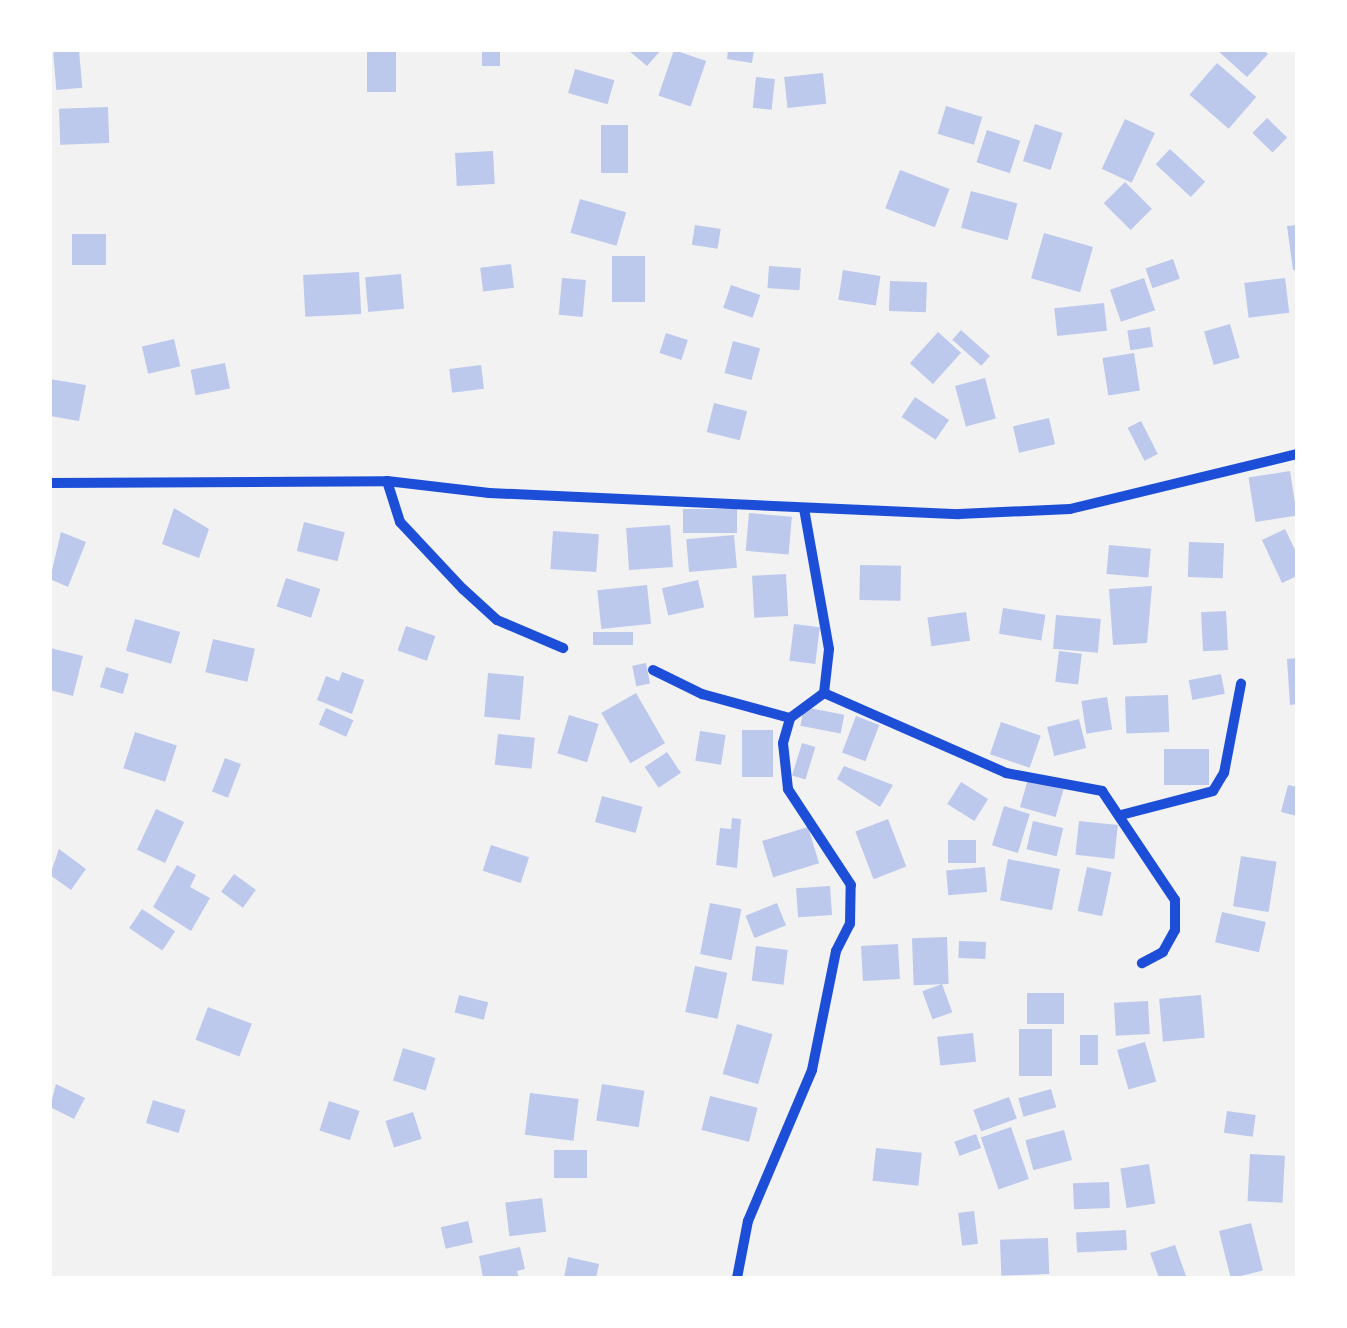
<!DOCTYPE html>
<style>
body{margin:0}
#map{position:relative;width:1347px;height:1328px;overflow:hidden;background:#f2f2f2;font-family:"Open Sans",sans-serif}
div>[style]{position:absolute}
.building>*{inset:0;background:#bdc9ec;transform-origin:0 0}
.minor>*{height:10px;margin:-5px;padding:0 5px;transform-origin:5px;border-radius:5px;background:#1d4ed8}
span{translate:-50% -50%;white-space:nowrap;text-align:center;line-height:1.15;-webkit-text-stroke:8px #fff;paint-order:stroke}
.frame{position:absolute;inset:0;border:52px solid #fff;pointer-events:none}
</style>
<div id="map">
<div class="building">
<i style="left:79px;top:50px;width:38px;height:26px;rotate:85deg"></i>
<i style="left:367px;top:50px;width:29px;height:42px"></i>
<i style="left:482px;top:50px;width:18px;height:16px"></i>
<i style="clip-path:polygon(628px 50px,661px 50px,647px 66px)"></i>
<i style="left:674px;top:50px;width:34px;height:48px;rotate:19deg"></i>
<i style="clip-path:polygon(728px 50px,754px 50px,752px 63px,727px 59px)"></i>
<i style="clip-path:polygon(1217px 50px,1263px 50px,1268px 54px,1247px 77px)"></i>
<i style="left:1217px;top:63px;width:52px;height:42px;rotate:41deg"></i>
<i style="left:575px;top:69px;width:41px;height:25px;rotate:16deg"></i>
<i style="left:823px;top:73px;width:31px;height:39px;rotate:84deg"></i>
<i style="left:756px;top:77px;width:19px;height:31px;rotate:6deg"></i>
<i style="left:946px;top:106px;width:38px;height:29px;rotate:17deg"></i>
<i style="left:108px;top:107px;width:36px;height:49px;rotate:88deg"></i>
<i style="left:1267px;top:118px;width:28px;height:21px;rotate:44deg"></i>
<i style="left:1125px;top:119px;width:33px;height:55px;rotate:25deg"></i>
<i style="left:1035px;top:124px;width:29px;height:39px;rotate:18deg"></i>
<i style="left:601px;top:125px;width:27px;height:48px"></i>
<i style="left:987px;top:130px;width:35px;height:34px;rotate:18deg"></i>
<i style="left:1170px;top:149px;width:48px;height:21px;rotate:43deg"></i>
<i style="left:493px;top:151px;width:33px;height:38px;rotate:87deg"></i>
<i style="left:900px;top:170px;width:53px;height:41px;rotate:21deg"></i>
<i style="left:1125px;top:182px;width:38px;height:30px;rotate:45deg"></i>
<i style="left:971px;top:191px;width:48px;height:38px;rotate:15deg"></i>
<i style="left:580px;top:199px;width:48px;height:35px;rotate:16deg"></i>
<i style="left:695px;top:225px;width:26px;height:20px;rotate:9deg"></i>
<i style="clip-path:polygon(1297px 225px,1297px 270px,1293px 270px,1287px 226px)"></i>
<i style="left:1044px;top:233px;width:51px;height:47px;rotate:16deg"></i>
<i style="left:72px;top:234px;width:34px;height:31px"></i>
<i style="left:612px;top:256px;width:33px;height:46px"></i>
<i style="left:1173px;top:259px;width:21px;height:29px;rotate:71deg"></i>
<i style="left:511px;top:264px;width:24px;height:31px;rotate:83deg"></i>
<i style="left:769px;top:266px;width:32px;height:22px;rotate:4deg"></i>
<i style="left:843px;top:270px;width:38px;height:30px;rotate:9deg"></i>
<i style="left:359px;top:272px;width:42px;height:56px;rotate:87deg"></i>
<i style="left:401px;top:274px;width:35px;height:36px;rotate:85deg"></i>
<i style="left:562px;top:278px;width:24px;height:37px;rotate:5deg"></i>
<i style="left:1144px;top:278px;width:34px;height:36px;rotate:71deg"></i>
<i style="left:1285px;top:278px;width:35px;height:41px;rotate:83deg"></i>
<i style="left:890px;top:281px;width:37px;height:30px;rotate:2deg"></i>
<i style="left:731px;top:285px;width:31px;height:24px;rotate:19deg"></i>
<i style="left:1104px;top:303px;width:28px;height:50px;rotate:84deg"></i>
<i style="left:1230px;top:324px;width:35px;height:27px;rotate:74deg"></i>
<i style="left:1150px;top:327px;width:20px;height:23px;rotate:81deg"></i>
<i style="left:961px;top:330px;width:39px;height:13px;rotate:42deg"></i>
<i style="left:938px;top:332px;width:31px;height:42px;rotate:42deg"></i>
<i style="left:666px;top:333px;width:23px;height:21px;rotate:18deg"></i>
<i style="left:174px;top:339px;width:28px;height:33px;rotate:77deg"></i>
<i style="left:733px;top:341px;width:28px;height:33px;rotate:15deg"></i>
<i style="left:1134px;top:353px;width:38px;height:32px;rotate:81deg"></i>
<i style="left:225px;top:363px;width:26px;height:35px;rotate:79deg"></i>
<i style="left:481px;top:365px;width:24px;height:32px;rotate:83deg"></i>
<i style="left:985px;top:378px;width:42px;height:31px;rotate:75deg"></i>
<i style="clip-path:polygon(50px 379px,86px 385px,79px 421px,50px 416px)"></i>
<i style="left:915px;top:397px;width:41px;height:24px;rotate:34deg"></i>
<i style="left:714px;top:403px;width:34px;height:30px;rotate:14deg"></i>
<i style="left:1049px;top:418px;width:27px;height:37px;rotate:77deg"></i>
<i style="left:1141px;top:421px;width:37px;height:15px;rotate:63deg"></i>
<i style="left:1290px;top:471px;width:45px;height:42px;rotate:81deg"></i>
<i style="clip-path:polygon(174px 508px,209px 529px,199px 558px,162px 544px)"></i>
<i style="left:737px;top:509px;width:24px;height:54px;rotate:90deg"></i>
<i style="left:749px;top:513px;width:43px;height:38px;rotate:5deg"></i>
<i style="left:304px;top:522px;width:42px;height:30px;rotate:14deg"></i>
<i style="left:670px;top:525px;width:42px;height:44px;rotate:86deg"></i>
<i style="clip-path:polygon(1285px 529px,1297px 554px,1297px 576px,1282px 583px,1262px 540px)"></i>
<i style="left:553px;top:531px;width:46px;height:38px;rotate:4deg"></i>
<i style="clip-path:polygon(61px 532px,86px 542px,68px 587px,50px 579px)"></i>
<i style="left:734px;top:535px;width:33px;height:48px;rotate:85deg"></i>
<i style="left:1189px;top:542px;width:35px;height:35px;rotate:2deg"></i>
<i style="left:1109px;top:545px;width:42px;height:29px;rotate:5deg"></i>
<i style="left:860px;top:565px;width:41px;height:35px;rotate:1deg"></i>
<i style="left:786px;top:574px;width:42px;height:34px;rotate:87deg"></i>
<i style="left:286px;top:578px;width:36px;height:30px;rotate:18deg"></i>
<i style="left:698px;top:580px;width:28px;height:37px;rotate:77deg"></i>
<i style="left:647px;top:585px;width:39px;height:50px;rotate:84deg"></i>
<i style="clip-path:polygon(1152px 586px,1147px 643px,1113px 645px,1109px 589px)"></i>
<i style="left:1003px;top:608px;width:43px;height:26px;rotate:9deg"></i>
<i style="left:1226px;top:611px;width:39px;height:25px;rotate:87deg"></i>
<i style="left:966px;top:612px;width:29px;height:39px;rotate:82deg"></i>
<i style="left:1056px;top:615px;width:45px;height:34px;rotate:5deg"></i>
<i style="left:135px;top:619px;width:47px;height:33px;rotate:16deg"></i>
<i style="left:794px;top:624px;width:26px;height:37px;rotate:7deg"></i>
<i style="left:406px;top:626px;width:31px;height:26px;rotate:19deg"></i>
<i style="left:633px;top:632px;width:13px;height:40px;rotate:90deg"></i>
<i style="left:213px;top:639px;width:43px;height:34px;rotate:13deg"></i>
<i style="clip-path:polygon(50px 648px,83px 656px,73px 696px,50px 690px)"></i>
<i style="left:1059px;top:651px;width:23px;height:31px;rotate:7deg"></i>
<i style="clip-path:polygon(1297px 658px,1297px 704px,1290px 705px,1287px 659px)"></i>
<i style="left:646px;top:663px;width:21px;height:14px;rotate:79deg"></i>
<i style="left:106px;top:667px;width:24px;height:21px;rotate:17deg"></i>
<i style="clip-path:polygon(342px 672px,364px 680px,352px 714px,317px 700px,326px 676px,339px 681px)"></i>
<i style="left:488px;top:673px;width:36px;height:44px;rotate:5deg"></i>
<i style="left:1221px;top:674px;width:20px;height:33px;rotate:79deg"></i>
<i style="left:636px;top:693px;width:58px;height:40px;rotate:60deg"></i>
<i style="left:1168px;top:695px;width:37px;height:43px;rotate:88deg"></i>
<i style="left:1107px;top:697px;width:33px;height:26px;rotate:81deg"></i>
<i style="left:804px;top:707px;width:41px;height:19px;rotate:11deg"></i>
<i style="left:326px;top:708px;width:30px;height:18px;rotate:24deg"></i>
<i style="left:569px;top:715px;width:31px;height:40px;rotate:17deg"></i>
<i style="left:856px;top:716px;width:25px;height:39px;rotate:21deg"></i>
<i style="left:1079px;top:719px;width:30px;height:33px;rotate:76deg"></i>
<i style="left:1001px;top:722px;width:42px;height:34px;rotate:19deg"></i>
<i style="left:742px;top:730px;width:31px;height:47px"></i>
<i style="left:700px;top:731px;width:26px;height:30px;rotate:9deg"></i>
<i style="left:135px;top:732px;width:44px;height:38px;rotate:18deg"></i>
<i style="left:498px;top:734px;width:37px;height:31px;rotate:6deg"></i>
<i style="left:802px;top:743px;width:14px;height:34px;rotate:17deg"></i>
<i style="left:1209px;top:749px;width:36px;height:45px;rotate:90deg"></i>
<i style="left:667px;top:752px;width:25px;height:27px;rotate:56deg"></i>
<i style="left:225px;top:758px;width:17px;height:36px;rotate:21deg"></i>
<i style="clip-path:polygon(844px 766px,893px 785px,880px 807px,837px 779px)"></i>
<i style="left:1028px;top:779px;width:37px;height:29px;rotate:16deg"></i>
<i style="left:961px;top:782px;width:32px;height:26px;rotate:32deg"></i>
<i style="clip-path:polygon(1288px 785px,1297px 787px,1297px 816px,1281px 812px)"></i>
<i style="left:602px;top:796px;width:42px;height:27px;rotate:15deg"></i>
<i style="left:1004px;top:806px;width:27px;height:41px;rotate:17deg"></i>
<i style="left:156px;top:809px;width:31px;height:45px;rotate:25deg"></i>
<i style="clip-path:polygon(732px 818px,741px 819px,737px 868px,716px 865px,720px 828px,731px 829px)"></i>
<i style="left:888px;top:819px;width:51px;height:35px;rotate:69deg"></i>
<i style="left:1033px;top:821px;width:31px;height:29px;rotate:13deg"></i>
<i style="left:1079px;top:821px;width:39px;height:34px;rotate:6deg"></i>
<i style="left:808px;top:827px;width:38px;height:48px;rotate:73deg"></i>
<i style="left:976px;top:840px;width:23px;height:28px;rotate:90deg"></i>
<i style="left:491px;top:845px;width:40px;height:27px;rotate:18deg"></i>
<i style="clip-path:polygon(59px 849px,86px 869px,71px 890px,50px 875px)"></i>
<i style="left:1241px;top:856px;width:36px;height:51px;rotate:9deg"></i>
<i style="left:1008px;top:859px;width:53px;height:42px;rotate:11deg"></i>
<i style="clip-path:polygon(177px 865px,196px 875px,190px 887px,210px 898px,191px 931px,153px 907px)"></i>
<i style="left:985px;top:867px;width:25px;height:39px;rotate:85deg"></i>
<i style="left:1087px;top:867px;width:25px;height:45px;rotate:12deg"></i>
<i style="left:234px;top:874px;width:27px;height:22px;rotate:36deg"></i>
<i style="left:830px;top:886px;width:29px;height:34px;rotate:86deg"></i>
<i style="left:710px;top:903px;width:32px;height:52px;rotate:11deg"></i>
<i style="left:777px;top:903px;width:24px;height:34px;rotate:68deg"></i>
<i style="left:142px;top:909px;width:40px;height:23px;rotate:34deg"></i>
<i style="left:1222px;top:912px;width:45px;height:31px;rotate:13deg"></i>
<i style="left:947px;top:937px;width:47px;height:35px;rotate:88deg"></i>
<i style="left:959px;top:941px;width:27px;height:17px;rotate:2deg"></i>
<i style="left:898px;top:944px;width:35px;height:37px;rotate:87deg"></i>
<i style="left:756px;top:946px;width:32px;height:35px;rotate:7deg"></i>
<i style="left:695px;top:966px;width:33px;height:47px;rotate:12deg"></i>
<i style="left:942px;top:984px;width:30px;height:21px;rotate:70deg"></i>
<i style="left:1027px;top:993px;width:37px;height:31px"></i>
<i style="left:459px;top:995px;width:30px;height:18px;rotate:14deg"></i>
<i style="left:1201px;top:995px;width:43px;height:42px;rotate:85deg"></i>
<i style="left:1148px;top:1001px;width:33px;height:34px;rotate:87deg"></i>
<i style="left:208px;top:1007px;width:47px;height:35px;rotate:21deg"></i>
<i style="left:737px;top:1024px;width:37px;height:52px;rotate:16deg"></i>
<i style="left:1019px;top:1029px;width:33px;height:47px"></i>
<i style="left:973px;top:1033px;width:29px;height:36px;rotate:84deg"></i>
<i style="left:1080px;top:1035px;width:18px;height:30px"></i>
<i style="left:1145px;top:1042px;width:41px;height:29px;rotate:74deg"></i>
<i style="left:403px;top:1048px;width:34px;height:34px;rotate:17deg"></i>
<i style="clip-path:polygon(56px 1084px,85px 1098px,74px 1119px,50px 1107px)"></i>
<i style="left:602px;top:1084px;width:43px;height:37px;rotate:9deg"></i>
<i style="left:1051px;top:1089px;width:19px;height:34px;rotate:74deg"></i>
<i style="left:530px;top:1093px;width:49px;height:42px;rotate:7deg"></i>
<i style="left:710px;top:1096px;width:49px;height:35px;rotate:14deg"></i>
<i style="left:1009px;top:1097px;width:23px;height:38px;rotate:70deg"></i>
<i style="left:153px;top:1100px;width:34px;height:24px;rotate:17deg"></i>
<i style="left:329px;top:1101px;width:32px;height:31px;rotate:18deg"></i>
<i style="left:1227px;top:1111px;width:29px;height:22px;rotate:8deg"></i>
<i style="left:413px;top:1112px;width:28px;height:29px;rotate:72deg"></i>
<i style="left:1011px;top:1127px;width:55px;height:32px;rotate:71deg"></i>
<i style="left:1064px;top:1130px;width:31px;height:40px;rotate:75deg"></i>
<i style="left:976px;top:1134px;width:15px;height:23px;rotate:70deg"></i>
<i style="left:876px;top:1148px;width:46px;height:33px;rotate:6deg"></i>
<i style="left:554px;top:1150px;width:33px;height:28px"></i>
<i style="left:1250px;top:1154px;width:35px;height:47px;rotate:3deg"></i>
<i style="left:1149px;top:1164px;width:40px;height:29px;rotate:81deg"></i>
<i style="left:1109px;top:1182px;width:26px;height:36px;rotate:88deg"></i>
<i style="left:542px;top:1198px;width:34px;height:37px;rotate:83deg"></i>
<i style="left:974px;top:1211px;width:33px;height:16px;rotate:83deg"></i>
<i style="left:468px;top:1221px;width:22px;height:28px;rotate:77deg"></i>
<i style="left:1251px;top:1223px;width:49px;height:33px;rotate:76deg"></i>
<i style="left:1126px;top:1230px;width:20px;height:50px;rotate:87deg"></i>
<i style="left:1048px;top:1238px;width:36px;height:48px;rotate:88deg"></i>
<i style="clip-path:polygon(1175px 1245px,1186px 1276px,1159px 1278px,1150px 1253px)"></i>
<i style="clip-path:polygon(520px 1247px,525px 1269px,517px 1271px,519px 1278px,483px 1278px,479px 1256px)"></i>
<i style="clip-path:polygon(568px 1257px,599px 1264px,596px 1278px,564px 1278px)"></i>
</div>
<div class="minor">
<i style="left:387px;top:481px;width:43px;rotate:72.4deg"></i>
<i style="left:400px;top:522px;width:92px;rotate:46.8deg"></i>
<i style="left:463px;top:589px;width:46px;rotate:42.4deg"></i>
<i style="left:497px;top:620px;width:72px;rotate:23deg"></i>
<i style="left:50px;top:483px;width:337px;rotate:-0.3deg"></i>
<i style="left:387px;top:481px;width:103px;rotate:6.7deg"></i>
<i style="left:489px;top:493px;width:470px;rotate:2.6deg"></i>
<i style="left:959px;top:514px;width:111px;rotate:-2.6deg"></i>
<i style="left:1070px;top:509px;width:234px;rotate:-13.6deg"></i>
<i style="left:653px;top:670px;width:55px;rotate:26.1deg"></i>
<i style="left:702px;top:694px;width:91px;rotate:15.3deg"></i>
<i style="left:824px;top:693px;width:199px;rotate:23.7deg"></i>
<i style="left:1006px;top:773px;width:98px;rotate:10.6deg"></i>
<i style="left:1102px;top:791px;width:131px;rotate:56.2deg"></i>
<i style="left:1175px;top:900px;width:30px;rotate:90deg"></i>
<i style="left:1175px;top:930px;width:25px;rotate:119deg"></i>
<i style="left:1163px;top:952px;width:24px;rotate:152deg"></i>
<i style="left:1121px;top:815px;width:95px;rotate:-14.6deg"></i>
<i style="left:1213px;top:791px;width:21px;rotate:-59deg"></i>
<i style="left:1224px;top:773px;width:91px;rotate:-79.2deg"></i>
<i style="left:737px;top:1278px;width:58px;rotate:-79.1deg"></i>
<i style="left:748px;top:1221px;width:164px;rotate:-67deg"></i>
<i style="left:812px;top:1070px;width:121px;rotate:-78.6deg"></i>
<i style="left:836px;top:951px;width:30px;rotate:-63deg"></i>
<i style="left:850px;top:924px;width:39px;rotate:-89deg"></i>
<i style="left:851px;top:885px;width:115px;rotate:-123.3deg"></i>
<i style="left:788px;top:789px;width:46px;rotate:-96.2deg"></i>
<i style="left:783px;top:743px;width:26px;rotate:-74deg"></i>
<i style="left:790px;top:718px;width:42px;rotate:-36.3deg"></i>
<i style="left:824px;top:693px;width:44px;rotate:-83.5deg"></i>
<i style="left:829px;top:649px;width:143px;rotate:-100.1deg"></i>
</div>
<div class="frame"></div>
</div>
